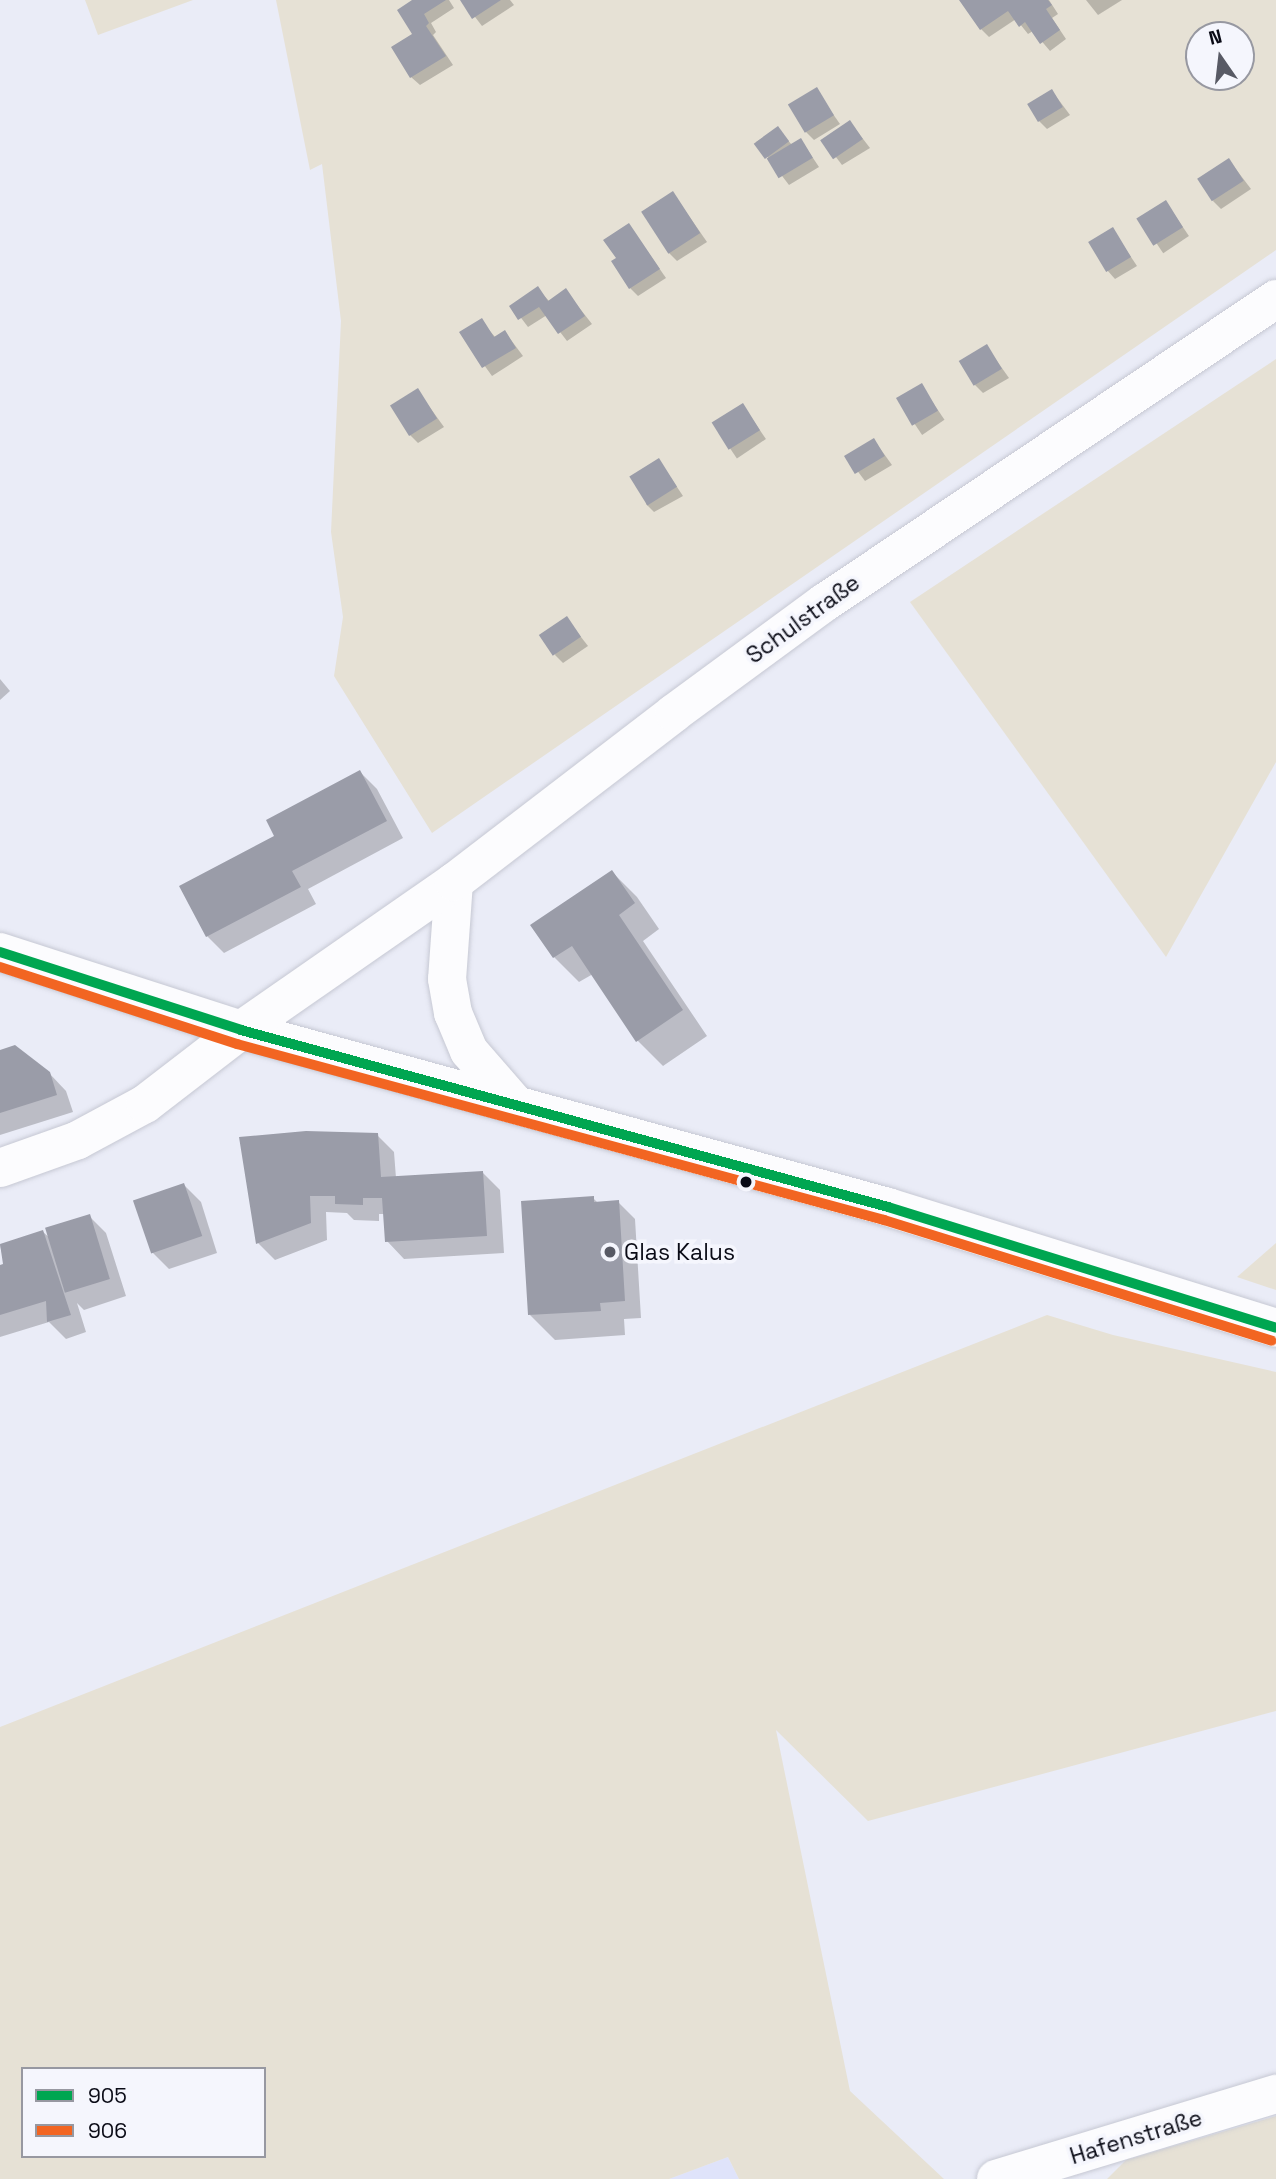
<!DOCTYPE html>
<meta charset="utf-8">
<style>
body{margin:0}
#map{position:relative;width:1276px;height:2179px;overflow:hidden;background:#eaecf7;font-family:"Space Grotesk",sans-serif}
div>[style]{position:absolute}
.built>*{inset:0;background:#dfe3fa}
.green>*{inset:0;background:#e6e1d5}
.shadow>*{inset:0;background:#0003;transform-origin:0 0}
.building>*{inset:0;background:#9a9ca8;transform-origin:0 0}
.roads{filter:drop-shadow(0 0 2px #c6c8d3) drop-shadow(0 0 2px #c6c8d3)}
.minor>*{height:38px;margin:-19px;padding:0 19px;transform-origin:19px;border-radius:19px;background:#fcfcfe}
.bus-1>*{height:10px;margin:-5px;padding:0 5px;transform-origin:5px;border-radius:5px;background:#00a651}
.bus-2>*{height:10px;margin:-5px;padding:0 5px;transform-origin:5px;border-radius:5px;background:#f26522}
.dots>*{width:19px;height:19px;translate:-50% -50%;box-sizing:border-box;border:4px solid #f5f6fd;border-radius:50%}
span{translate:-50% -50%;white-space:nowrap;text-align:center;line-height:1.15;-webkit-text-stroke:7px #f5f6fd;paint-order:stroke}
.street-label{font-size:23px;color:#0a0b16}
.poi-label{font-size:23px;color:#0a0b16}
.left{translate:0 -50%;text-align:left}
.legend{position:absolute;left:21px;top:2067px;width:245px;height:91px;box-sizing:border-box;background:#f5f6fd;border:2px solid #9798a1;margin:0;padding:9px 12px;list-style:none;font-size:21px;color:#0a0b16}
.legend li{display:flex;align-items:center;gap:14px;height:35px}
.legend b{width:35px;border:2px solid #9798a1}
.north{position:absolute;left:1185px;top:21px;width:70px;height:70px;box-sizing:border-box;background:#f5f6fd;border:2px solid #9798a1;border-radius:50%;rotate:346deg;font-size:19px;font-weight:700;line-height:28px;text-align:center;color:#0a0b16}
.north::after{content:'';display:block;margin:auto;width:24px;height:32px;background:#585a65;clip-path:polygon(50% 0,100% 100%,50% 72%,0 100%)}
</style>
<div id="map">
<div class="built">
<i style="clip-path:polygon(728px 2157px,739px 2179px,669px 2179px)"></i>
</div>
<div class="green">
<i style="clip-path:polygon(85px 0,193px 0,98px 35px)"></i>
<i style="clip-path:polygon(evenodd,276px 0,1276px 0,1276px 250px,432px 833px,334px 676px,343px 617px,331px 532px,341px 321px,322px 164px,310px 170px,276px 0,1199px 35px,1241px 35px,1241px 77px,1199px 77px,1199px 35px)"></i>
<i style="clip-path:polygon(1276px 359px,1276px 762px,1166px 957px,910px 602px)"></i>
<i style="clip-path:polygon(1276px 1243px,1276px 1290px,1237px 1277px)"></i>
<i style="clip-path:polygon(evenodd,1047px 1315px,1113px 1335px,1276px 1372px,1276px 1711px,868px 1821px,776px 1730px,850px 2091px,944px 2179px,739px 2179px,728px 2157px,669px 2179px,0 2179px,0 1727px,1047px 1315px,23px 2069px,264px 2069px,264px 2156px,23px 2156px,23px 2069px)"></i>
<i style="clip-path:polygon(1276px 2116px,1276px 2179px,1107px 2179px,1126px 2160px)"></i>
</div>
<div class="shadow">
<i style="clip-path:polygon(415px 0,449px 0,454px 8px,431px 23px,436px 32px,433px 35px,453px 65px,420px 85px,411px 77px)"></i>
<i style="clip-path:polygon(462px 0,510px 0,514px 5px,482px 26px)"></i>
<i style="clip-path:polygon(1002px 0,1049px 0,1058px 14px,1052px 18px,1066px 39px,1050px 51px,1033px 31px,1028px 34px,1016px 19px,989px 37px,981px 29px)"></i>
<i style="clip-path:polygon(1086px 0,1122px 0,1098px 15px)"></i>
<i style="clip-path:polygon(816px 90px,840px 124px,814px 140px,806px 132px)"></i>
<i style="clip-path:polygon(1052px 91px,1070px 115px,1047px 129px,1039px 121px)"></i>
<i style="clip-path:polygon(850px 122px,870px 148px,842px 165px,823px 140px)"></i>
<i style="clip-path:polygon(777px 128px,792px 145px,801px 140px,819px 167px,789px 185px,756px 142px)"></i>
<i style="clip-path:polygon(1229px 160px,1251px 189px,1221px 209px,1213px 201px)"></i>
<i style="clip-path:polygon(673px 193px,707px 242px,677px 261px,669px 253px)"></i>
<i style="left:1166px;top:202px;width:41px;height:31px;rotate:56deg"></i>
<i style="clip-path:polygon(629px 225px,666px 278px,638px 296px,630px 288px,619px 258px)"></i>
<i style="clip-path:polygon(1113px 230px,1137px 266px,1115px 279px,1107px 270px)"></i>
<i style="clip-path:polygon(538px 289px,550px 302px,566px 291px,592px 324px,567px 341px,547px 315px,528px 327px,512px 306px)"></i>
<i style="clip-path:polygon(481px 321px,496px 338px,505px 332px,523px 356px,492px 376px,461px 333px)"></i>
<i style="clip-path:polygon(987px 347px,1009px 378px,983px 393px,975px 385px)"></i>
<i style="left:921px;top:385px;width:42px;height:27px;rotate:56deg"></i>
<i style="clip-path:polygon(418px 391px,444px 427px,418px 443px,410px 435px)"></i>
<i style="left:743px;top:405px;width:41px;height:35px;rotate:56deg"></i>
<i style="clip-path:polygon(874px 440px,892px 465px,865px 481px,847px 457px)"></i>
<i style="clip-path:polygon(659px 460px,683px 496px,654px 512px,646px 504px)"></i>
<i style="clip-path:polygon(567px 619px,588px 646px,563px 663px,555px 655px)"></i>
<i style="clip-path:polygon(0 679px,10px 691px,0 700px)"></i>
<i style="clip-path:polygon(360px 772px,377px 789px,403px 838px,308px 889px,316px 904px,224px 953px,207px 936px,277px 836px)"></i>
<i style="clip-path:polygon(612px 872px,637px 897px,659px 929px,643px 941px,707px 1036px,663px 1066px,638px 1041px,593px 974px,579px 982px,554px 957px,533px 925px)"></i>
<i style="clip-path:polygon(0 1052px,49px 1073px,66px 1091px,73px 1112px,0 1135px)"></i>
<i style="clip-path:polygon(377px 1135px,394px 1152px,396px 1178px,483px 1173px,500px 1190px,504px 1253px,404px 1259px,387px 1241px,385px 1214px,379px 1214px,379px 1221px,354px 1220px,347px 1213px,326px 1212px,327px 1240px,275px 1260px,258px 1243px)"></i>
<i style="clip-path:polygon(184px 1185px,201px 1202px,217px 1253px,169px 1269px,152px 1252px)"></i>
<i style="clip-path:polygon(593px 1198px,598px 1203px,618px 1202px,635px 1219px,641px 1318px,624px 1319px,625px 1335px,555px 1340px,530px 1315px)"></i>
<i style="clip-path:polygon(89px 1216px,106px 1233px,126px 1296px,84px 1310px,77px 1303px,86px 1332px,66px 1339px,49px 1322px,0 1337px,0 1267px,5px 1265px,0 1245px,43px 1232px,50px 1238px)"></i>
</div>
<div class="building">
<i style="clip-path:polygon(412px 0,446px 0,424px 14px,429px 23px,426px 26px,446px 56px,410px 78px,391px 47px,412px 34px,397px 10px)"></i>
<i style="clip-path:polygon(460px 0,501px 0,472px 19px)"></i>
<i style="clip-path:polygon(959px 0,1048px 0,1052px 5px,1046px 9px,1060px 30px,1040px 44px,1025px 22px,1019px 27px,1008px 11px,980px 30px)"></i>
<i style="left:817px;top:87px;width:33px;height:34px;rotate:59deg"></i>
<i style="left:1052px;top:89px;width:21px;height:29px;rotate:59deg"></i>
<i style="left:850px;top:120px;width:23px;height:36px;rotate:56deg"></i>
<i style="left:778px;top:126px;width:19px;height:30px;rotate:54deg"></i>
<i style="left:801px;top:138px;width:23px;height:40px;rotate:59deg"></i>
<i style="left:1229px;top:158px;width:27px;height:38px;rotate:57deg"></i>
<i style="left:673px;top:191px;width:50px;height:38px;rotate:57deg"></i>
<i style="left:1166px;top:200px;width:32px;height:35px;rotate:58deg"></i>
<i style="clip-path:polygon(629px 223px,660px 269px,629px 289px,611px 261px,616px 258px,603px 240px)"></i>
<i style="left:1113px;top:227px;width:35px;height:29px;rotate:59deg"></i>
<i style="clip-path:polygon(538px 286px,548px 301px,566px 288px,585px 316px,558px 334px,539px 307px,518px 320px,509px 306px)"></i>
<i style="clip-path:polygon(482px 318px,494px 337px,505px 330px,516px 348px,482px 368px,459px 332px)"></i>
<i style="left:987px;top:344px;width:29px;height:33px;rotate:59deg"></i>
<i style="left:922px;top:383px;width:32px;height:30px;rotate:60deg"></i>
<i style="left:418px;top:388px;width:36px;height:33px;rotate:58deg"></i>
<i style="left:743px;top:403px;width:32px;height:37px;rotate:58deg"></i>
<i style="left:874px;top:438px;width:21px;height:35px;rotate:59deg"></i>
<i style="left:659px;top:458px;width:34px;height:35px;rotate:58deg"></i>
<i style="left:567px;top:616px;width:25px;height:34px;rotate:56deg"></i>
<i style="clip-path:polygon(360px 770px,387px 821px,292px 871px,301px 887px,206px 937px,179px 886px,274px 836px,266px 820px)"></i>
<i style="clip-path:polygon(612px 870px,635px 903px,619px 915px,683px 1010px,636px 1042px,572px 946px,553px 958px,530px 925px)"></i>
<i style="clip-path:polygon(15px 1045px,50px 1072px,57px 1095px,0 1113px,0 1050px)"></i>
<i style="clip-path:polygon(306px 1131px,378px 1133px,381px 1177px,483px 1171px,487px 1236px,385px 1242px,382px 1198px,363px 1198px,363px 1205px,335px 1204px,335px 1196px,310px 1196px,311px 1223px,256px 1244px,239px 1137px)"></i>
<i style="left:184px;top:1183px;width:56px;height:54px;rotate:71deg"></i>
<i style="clip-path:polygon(594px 1196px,594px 1202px,619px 1200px,625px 1301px,600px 1303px,601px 1311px,528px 1315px,521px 1201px)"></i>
<i style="left:90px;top:1214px;width:68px;height:47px;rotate:73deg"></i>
<i style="clip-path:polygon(43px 1230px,71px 1315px,47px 1322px,46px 1301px,0 1315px,0 1265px,3px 1264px,0 1244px)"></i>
</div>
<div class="roads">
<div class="minor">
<i style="left:454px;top:882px;width:97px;rotate:94.1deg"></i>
<i style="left:447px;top:979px;width:35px;rotate:80deg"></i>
<i style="left:453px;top:1013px;width:41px;rotate:67.2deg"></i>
<i style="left:469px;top:1051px;width:72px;rotate:49deg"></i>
<i style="left:0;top:952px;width:253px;rotate:17.9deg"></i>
<i style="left:241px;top:1030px;width:671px;rotate:15.3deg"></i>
<i style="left:888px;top:1207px;width:406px;rotate:17.3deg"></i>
<i style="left:0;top:1168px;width:83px;rotate:-19.7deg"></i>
<i style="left:78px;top:1140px;width:76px;rotate:-28.2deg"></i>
<i style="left:145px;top:1104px;width:121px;rotate:-37.6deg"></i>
<i style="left:241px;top:1030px;width:259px;rotate:-34.8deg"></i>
<i style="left:454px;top:882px;width:277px;rotate:-37.5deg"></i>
<i style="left:674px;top:713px;width:186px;rotate:-36.3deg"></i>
<i style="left:824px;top:603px;width:545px;rotate:-33.92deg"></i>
<i style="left:996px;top:2179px;width:293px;rotate:-16.9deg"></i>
</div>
</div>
<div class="bus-1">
<i style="left:0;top:952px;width:253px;rotate:17.9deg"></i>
<i style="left:241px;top:1030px;width:671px;rotate:15.3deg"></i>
<i style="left:888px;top:1207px;width:406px;rotate:17.3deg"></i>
</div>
<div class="bus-2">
<i style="left:0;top:967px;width:249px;rotate:18deg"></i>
<i style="left:237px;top:1044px;width:671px;rotate:15.22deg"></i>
<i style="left:884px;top:1220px;width:406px;rotate:17.3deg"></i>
</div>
<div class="dots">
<i style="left:746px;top:1182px;background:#0a0b16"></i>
<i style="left:610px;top:1252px;background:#585a65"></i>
</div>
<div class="street-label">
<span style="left:803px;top:619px;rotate:-36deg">Schulstraße</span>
<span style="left:1136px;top:2137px;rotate:-17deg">Hafenstraße</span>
</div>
<div class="poi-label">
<span class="left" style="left:624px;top:1252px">Glas Kalus</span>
</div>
<ul class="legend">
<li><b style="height:9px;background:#00a651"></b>905</li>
<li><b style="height:9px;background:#f26522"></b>906</li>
</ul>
<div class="north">N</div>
</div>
